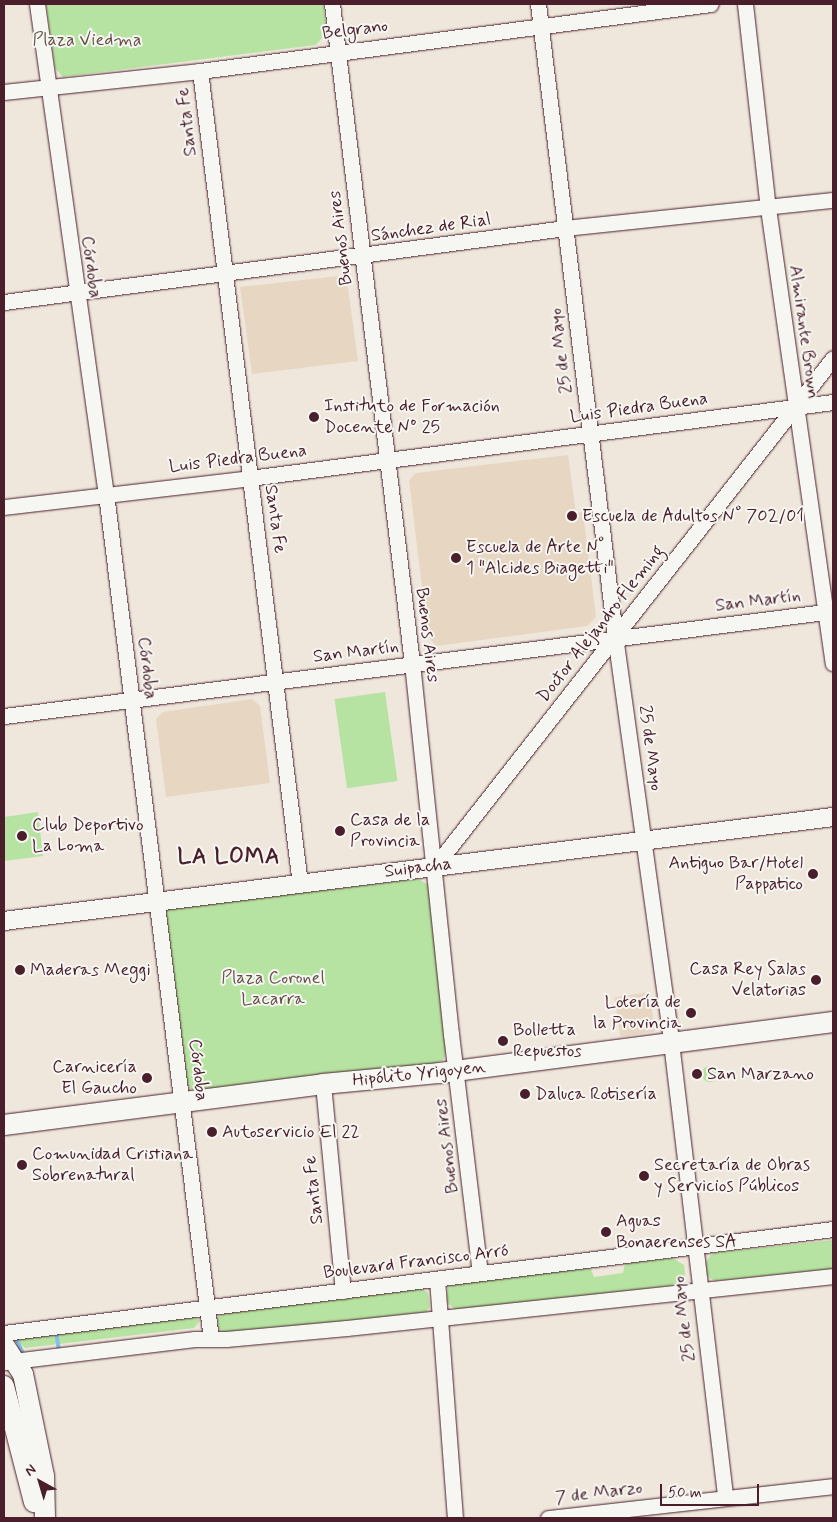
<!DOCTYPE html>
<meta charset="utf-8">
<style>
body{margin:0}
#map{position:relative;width:837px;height:1522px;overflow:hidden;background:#efe7dc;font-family:Mynerve,sans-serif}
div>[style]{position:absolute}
.built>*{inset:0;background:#e7d6c2;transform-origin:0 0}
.green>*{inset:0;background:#b6e3a1;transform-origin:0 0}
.round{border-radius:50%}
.stream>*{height:4px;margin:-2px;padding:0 2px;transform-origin:2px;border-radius:2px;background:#85c1e5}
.roads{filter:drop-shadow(0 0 1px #4a1f2b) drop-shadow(0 0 1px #4a1f2b)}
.minor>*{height:15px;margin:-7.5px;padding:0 7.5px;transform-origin:7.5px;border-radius:7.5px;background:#f6f6f2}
.tertiary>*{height:18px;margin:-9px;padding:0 9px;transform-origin:9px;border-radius:9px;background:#f6f6f2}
.secondary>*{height:20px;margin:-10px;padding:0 10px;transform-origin:10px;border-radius:10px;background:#f6f6f2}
.dots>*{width:14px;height:14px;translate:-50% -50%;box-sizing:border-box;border:2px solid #f6f6f2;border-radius:50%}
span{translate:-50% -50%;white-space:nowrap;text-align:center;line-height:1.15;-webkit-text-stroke:4px #f6f6f2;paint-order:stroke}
.street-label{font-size:18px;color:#4a1f2b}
.park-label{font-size:18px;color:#655048}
.poi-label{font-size:18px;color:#4a1f2b}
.left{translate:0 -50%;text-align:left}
.right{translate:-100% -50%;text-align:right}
.district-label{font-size:22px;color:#4a1f2b;font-weight:700;letter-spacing:1px}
.frame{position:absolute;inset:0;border:5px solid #4a1f2b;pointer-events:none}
.north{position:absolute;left:15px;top:1457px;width:50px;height:50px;-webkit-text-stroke:4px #f6f6f2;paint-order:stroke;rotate:321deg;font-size:14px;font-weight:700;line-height:20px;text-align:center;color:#4a1f2b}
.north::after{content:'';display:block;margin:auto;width:18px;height:22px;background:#4a1f2b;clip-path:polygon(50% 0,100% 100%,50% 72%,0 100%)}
.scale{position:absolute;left:660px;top:1484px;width:99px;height:22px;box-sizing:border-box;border:2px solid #4a1f2b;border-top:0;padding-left:6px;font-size:15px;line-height:18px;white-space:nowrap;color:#4a1f2b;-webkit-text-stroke:4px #f6f6f2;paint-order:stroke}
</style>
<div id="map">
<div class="built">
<i style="clip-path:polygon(338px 276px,348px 288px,358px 361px,252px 374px,240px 287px)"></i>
<i style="clip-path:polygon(568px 455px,576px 513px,583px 512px,596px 617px,587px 626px,436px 646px,428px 636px,409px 480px,416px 473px)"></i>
<i style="clip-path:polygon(252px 699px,260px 706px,270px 783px,166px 797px,156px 719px,163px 712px)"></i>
<i style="left:649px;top:992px;width:40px;height:35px;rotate:81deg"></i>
</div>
<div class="green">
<i style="clip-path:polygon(46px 4px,323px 4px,327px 32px,316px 45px,63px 77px,55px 68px)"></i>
<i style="left:385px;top:692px;width:90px;height:51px;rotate:82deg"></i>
<i style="clip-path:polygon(38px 812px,43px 856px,4px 861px,4px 817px)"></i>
<i style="clip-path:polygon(418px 879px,429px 885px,447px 1050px,444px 1059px,436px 1064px,199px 1092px,190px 1089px,185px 1080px,164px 917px,166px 908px)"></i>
<i class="round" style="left:702px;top:1066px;width:16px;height:16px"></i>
<i style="clip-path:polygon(833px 1240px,833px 1269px,715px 1281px,705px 1275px,704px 1265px,712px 1253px)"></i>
<i style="clip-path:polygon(673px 1258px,684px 1265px,685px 1275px,676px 1285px,458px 1311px,446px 1302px,448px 1287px,455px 1283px,590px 1267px,594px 1277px,623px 1273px,625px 1263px)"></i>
<i style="clip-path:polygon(419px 1286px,428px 1293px,430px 1307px,426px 1312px,224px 1334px,218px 1327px,217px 1318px,225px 1310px)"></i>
<i style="clip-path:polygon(192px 1315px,200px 1321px,194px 1328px,25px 1348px,19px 1342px,21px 1338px)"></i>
</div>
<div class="stream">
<i style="left:56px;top:1330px;width:22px;rotate:82deg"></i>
<i style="left:15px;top:1335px;width:23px;rotate:67deg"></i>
</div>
<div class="roads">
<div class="minor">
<i style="left:37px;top:4px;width:495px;rotate:82deg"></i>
<i style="left:106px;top:494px;width:851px;rotate:82.92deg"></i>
<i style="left:332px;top:4px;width:664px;rotate:83.08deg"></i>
<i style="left:412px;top:663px;width:373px;rotate:84deg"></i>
<i style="left:451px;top:1034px;width:240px;rotate:83.1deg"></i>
<i style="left:538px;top:4px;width:637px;rotate:83.05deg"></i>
<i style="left:615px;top:636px;width:410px;rotate:82.1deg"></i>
<i style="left:671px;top:1042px;width:459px;rotate:83.2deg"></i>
<i style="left:745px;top:4px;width:205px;rotate:83.6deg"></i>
<i style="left:768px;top:208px;width:460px;rotate:81.9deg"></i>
<i style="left:200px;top:71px;width:819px;rotate:82.99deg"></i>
<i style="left:4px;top:92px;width:197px;rotate:-6.1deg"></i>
<i style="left:200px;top:71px;width:515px;rotate:-7.47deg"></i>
<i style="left:4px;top:302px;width:566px;rotate:-7.51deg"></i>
<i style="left:565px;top:228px;width:269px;rotate:-6deg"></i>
<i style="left:4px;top:507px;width:248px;rotate:-6.7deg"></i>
<i style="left:250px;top:478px;width:588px;rotate:-7.43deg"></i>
<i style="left:4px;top:716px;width:836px;rotate:-7.22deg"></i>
<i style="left:435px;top:866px;width:645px;rotate:-51.92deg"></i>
<i style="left:323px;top:1084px;width:208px;rotate:84.5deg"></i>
<i style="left:437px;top:1279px;width:240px;rotate:85.7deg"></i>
<i style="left:4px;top:1333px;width:835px;rotate:-7.15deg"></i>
<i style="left:5px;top:1362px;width:191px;rotate:-6.9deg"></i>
<i style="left:195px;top:1339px;width:31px"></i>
<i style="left:226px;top:1339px;width:121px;rotate:-5.2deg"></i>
<i style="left:347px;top:1328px;width:489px;rotate:-6.1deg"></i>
<i style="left:548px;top:1518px;width:287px;rotate:-6.4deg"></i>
</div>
<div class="tertiary">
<i style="left:4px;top:921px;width:835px;rotate:-7.15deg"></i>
</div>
<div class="secondary">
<i style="left:4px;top:1125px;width:322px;rotate:-7.3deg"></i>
<i style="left:323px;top:1084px;width:118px;rotate:-5.4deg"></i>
<i style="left:440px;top:1073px;width:396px;rotate:-7.4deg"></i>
<i style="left:4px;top:1345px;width:35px;rotate:57deg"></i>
<i style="left:23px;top:1374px;width:104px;rotate:78.4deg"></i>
<i style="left:44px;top:1476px;width:42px;rotate:88.6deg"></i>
<i style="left:4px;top:1386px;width:120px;rotate:75.5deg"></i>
</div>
</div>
<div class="dots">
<i style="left:314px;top:417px;background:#4a1f2b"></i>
<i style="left:572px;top:516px;background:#4a1f2b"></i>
<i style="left:456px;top:558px;background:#4a1f2b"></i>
<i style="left:340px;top:831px;background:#4a1f2b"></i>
<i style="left:22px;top:836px;background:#4a1f2b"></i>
<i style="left:813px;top:874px;background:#4a1f2b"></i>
<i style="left:20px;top:970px;background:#4a1f2b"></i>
<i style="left:816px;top:980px;background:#4a1f2b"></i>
<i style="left:691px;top:1013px;background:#4a1f2b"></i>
<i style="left:503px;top:1041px;background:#4a1f2b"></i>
<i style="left:697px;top:1074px;background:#4a1f2b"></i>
<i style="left:147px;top:1078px;background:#4a1f2b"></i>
<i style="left:525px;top:1094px;background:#4a1f2b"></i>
<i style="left:212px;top:1132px;background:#4a1f2b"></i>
<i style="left:22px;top:1165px;background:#4a1f2b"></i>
<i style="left:644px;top:1176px;background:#4a1f2b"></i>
<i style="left:606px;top:1232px;background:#4a1f2b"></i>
</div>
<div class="street-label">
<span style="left:355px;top:30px;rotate:-7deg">Belgrano</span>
<span style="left:187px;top:122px;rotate:-97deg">Santa Fe</span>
<span style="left:431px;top:228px;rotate:-8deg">Sánchez de Rial</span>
<span style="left:341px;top:238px;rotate:-97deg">Buenos Aires</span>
<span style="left:91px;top:267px;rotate:82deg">Córdoba</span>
<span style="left:804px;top:332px;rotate:82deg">Almirante Brown</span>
<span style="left:561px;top:351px;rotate:-97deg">25 de Mayo</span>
<span style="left:639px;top:408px;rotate:-8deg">Luis Piedra Buena</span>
<span style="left:238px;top:459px;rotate:-7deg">Luis Piedra Buena</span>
<span style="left:275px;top:519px;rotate:82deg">Santa Fe</span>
<span style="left:758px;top:601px;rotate:-7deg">San Martín</span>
<span style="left:601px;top:624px;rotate:-52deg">Doctor Alejandro Fleming</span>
<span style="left:427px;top:635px;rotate:83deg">Buenos Aires</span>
<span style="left:356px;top:652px;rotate:-7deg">San Martín</span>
<span style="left:147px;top:668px;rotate:83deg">Córdoba</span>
<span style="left:650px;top:748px;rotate:82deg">25 de Mayo</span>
<span style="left:418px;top:868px;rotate:-7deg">Suipacha</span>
<span style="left:198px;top:1070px;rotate:83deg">Córdoba</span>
<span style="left:419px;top:1074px;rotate:-6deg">Hipólito Yrigoyen</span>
<span style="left:447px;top:1146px;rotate:-97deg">Buenos Aires</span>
<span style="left:314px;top:1190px;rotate:-96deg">Santa Fe</span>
<span style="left:416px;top:1262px;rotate:-7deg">Boulevard Francisco Arró</span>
<span style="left:684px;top:1319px;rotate:-97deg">25 de Mayo</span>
<span style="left:599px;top:1493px;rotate:-7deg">7 de Marzo</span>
</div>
<div class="park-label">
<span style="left:87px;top:40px">Plaza Viedma</span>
<span style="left:273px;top:989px">Plaza Coronel<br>Lacarra</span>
</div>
<div class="poi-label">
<span class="left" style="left:324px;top:417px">Instituto de Formación<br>Docente Nº 25</span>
<span class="left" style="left:582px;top:516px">Escuela de Adultos N° 702/01</span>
<span class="left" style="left:466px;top:558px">Escuela de Arte N°<br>1 "Alcides Biagetti"</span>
<span class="left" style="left:350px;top:831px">Casa de la<br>Provincia</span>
<span class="left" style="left:32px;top:836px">Club Deportivo<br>La Loma</span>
<span class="right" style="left:803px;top:874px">Antiguo Bar/Hotel<br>Pappatico</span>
<span class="left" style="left:30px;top:970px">Maderas Meggi</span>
<span class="right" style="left:806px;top:980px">Casa Rey Salas<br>Velatorias</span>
<span class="right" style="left:681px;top:1013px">Lotería de<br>la Provincia</span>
<span class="left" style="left:513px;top:1041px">Bolletta<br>Repuestos</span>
<span class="right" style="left:137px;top:1078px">Carnicería<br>El Gaucho</span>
<span class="left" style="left:707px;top:1074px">San Marzano</span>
<span class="left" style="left:535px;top:1094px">Daluca Rotisería</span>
<span class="left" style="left:222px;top:1132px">Autoservicio El 22</span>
<span class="left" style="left:32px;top:1165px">Comunidad Cristiana<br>Sobrenatural</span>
<span class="left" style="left:654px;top:1176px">Secretaría de Obras<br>y Servicios Públicos</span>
<span class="left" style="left:616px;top:1232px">Aguas<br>Bonaerenses SA</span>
</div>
<div class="district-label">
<span style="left:229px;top:858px">LA LOMA</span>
</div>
<div class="frame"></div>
<div class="north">N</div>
<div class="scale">50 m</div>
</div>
